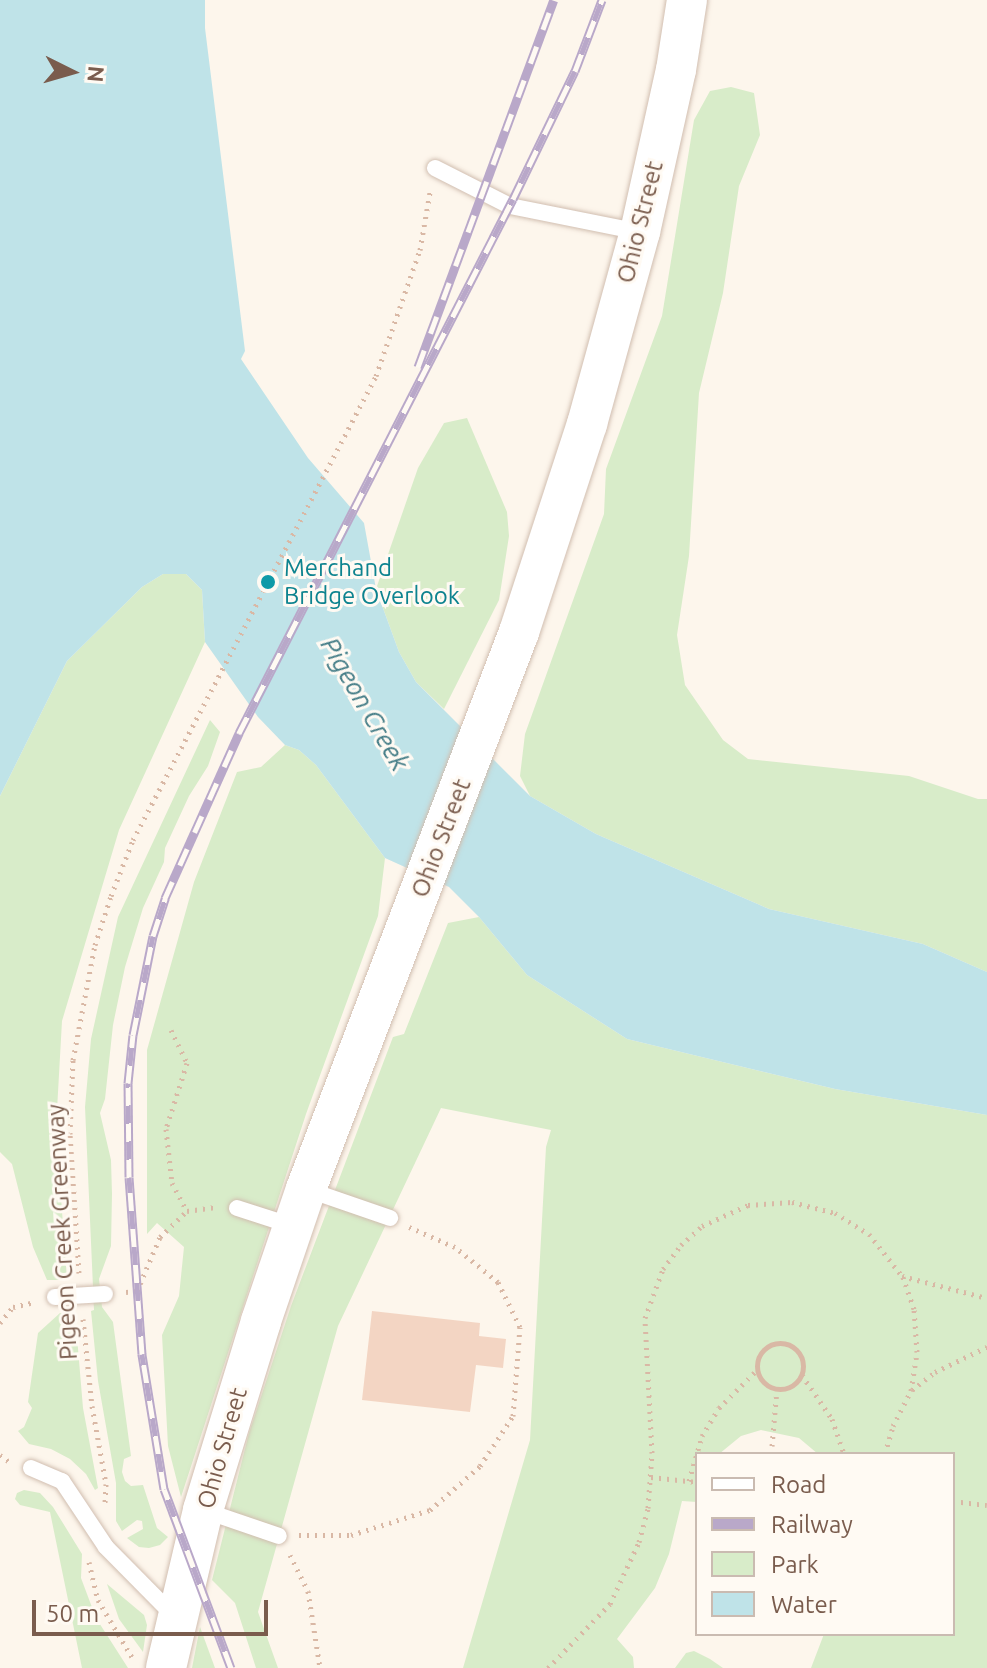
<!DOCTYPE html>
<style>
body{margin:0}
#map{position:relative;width:987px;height:1668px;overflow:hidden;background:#fdf6ec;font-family:Ubuntu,sans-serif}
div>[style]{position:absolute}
.green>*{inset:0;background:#d8ecc9}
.water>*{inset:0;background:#bfe3e8}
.building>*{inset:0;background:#f3d5c3}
.path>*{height:5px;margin-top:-2.5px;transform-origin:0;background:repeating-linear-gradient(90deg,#d9b8a5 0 2px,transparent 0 8px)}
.path>.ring{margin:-2.5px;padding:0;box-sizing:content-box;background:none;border:5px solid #d9b8a5;border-radius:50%}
.roads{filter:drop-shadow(0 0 2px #d1beb0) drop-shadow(0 0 2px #d1beb0)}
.service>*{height:16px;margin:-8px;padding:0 8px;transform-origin:8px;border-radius:8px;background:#fff}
.tertiary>*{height:40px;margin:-20px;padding:0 20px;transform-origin:20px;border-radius:20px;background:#fff}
.rail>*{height:9px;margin-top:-4.5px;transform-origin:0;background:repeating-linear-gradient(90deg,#fffaf3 0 18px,#b9a8c9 0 36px);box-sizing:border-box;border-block:2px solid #b9a8c9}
.dots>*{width:22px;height:22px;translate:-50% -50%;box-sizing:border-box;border:4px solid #fffaf3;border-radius:50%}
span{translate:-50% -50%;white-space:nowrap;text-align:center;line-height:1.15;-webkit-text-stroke:6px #fffaf3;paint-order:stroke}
.street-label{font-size:24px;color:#7a5c4d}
.culture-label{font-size:24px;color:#0d838f}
.left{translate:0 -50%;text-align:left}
.water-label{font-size:26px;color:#437c86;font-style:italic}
.legend{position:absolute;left:695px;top:1452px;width:260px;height:184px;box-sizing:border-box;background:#fffaf3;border:2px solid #cabbb1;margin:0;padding:10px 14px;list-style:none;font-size:24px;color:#7a5c4d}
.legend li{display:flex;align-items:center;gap:16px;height:40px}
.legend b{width:40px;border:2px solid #cabbb1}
.north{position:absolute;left:32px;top:32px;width:80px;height:80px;-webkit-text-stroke:6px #fffaf3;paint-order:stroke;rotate:95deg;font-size:22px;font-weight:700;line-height:32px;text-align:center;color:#7a5c4d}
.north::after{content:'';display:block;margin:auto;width:28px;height:36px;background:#7a5c4d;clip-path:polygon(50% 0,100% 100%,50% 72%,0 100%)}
.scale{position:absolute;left:32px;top:1600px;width:236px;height:36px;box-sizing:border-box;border:4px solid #7a5c4d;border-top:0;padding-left:10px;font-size:24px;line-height:28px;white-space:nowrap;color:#7a5c4d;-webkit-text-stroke:6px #fffaf3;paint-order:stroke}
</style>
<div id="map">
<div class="green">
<i style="clip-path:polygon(731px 87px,754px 93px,760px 135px,739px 186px,723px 293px,699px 393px,689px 556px,677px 635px,685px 685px,723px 740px,748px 759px,909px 776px,978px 799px,987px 799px,987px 972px,923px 944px,769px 909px,596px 834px,530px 796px,520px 776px,525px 734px,604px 514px,606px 469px,662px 316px,694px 120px,710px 91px)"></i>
<i style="clip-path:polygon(467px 418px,507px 512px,509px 536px,499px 600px,444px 709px,416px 682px,399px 652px,376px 589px,418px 468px,444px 423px)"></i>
<i style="clip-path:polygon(163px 574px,186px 574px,202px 590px,205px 642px,119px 830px,62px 1021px,56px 1128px,67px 1280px,47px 1280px,33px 1247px,12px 1164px,0 1152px,0 796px,67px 661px,142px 587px)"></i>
<i style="clip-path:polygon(210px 720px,220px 732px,208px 766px,189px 796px,165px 848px,164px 862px,143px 908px,125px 967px,113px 1025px,105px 1099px,100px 1113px,111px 1160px,112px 1194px,111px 1246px,99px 1279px,102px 1307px,113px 1322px,131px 1456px,124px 1459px,122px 1472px,125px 1481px,131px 1486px,143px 1485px,157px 1528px,168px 1537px,160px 1545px,149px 1548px,139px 1547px,127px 1538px,143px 1529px,142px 1521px,137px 1520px,122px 1531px,116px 1521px,116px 1483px,98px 1381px,91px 1311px,94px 1310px,85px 1107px,91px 1039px,118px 917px)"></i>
<i style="clip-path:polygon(285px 745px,299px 750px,316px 765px,385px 858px,378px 916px,306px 1114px,181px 1497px,168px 1446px,162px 1335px,179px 1296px,184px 1247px,157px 1223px,147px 1234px,147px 1050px,194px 882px,237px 772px,261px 767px)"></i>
<i style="clip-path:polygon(479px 917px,527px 975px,627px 1039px,835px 1089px,987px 1115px,987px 1668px,811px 1668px,824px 1634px,953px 1634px,953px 1454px,818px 1454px,799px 1438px,761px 1430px,741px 1436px,719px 1454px,697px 1454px,697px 1502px,682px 1501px,669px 1554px,655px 1588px,617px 1639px,633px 1657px,634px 1668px,463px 1668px,530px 1440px,546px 1147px,551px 1130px,441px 1108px,338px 1326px,258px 1612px,278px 1668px,256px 1668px,235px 1603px,212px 1580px,249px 1433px,291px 1306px,393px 1037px,404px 1034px,448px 923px)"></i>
<i style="clip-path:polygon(60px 1313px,75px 1313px,83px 1408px,98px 1488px,95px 1490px,86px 1474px,70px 1459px,51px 1449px,29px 1444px,18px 1431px,24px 1427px,32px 1408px,28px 1402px,38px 1333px)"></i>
<i style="clip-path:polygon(24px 1490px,40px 1493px,53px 1507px,82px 1554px,81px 1578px,96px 1618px,128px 1668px,82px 1668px,50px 1512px,20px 1505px,15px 1499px,17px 1493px)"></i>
<i style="clip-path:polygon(107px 1584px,144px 1615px,147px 1625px,143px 1652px,119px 1619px)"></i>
<i style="clip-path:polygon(200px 1627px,215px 1668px,192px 1668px)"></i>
<i style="clip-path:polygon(694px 1651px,710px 1659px,723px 1668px,675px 1668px,686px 1653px)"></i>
</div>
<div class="water">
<i style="clip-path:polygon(0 0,205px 0,205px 28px,245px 351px,241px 359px,308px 458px,364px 523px,376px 589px,399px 652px,416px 682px,530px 796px,596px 834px,769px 909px,923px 944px,987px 972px,987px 1115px,835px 1089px,627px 1039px,527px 975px,479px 917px,449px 887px,385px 858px,316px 765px,299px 750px,285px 745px,258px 717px,205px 642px,202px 590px,186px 574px,163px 574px,142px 587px,67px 661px,0 796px)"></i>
</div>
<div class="building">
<i style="clip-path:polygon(372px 1311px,480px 1323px,479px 1336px,506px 1339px,503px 1368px,476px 1365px,470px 1412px,362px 1400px)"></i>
</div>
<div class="path">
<i style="left:171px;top:1030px;width:37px;rotate:64deg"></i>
<i style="left:187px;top:1063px;width:69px;rotate:107.7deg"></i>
<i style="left:166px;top:1129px;width:54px;rotate:83.7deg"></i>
<i style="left:172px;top:1183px;width:32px;rotate:62deg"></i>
<i style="left:79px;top:1273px;width:139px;rotate:-93.7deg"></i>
<i style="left:70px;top:1134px;width:74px;rotate:-87.7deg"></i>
<i style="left:73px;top:1060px;width:117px;rotate:-79.2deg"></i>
<i style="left:95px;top:945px;width:52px;rotate:-71.9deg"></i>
<i style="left:111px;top:896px;width:60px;rotate:-68.6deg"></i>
<i style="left:133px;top:840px;width:524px;rotate:-62.36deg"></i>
<i style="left:376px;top:376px;width:133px;rotate:-70.8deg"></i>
<i style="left:420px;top:250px;width:59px;rotate:-80.2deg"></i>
<i style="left:126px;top:1292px;width:11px;rotate:-5deg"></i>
<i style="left:137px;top:1291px;width:59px;rotate:-66.9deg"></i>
<i style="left:160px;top:1237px;width:37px;rotate:-44deg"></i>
<i style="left:187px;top:1211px;width:29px;rotate:-8deg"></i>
<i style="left:83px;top:1319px;width:87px;rotate:84.1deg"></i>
<i style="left:92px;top:1406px;width:79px;rotate:79.8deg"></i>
<i style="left:106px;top:1484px;width:19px;rotate:93deg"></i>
<i style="left:0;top:1323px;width:21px;rotate:-51deg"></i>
<i style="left:13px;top:1307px;width:23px;rotate:-13deg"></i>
<i class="ring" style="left:757px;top:1343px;width:41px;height:41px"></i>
<i style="left:802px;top:1375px;width:53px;rotate:55.7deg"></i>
<i style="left:832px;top:1419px;width:37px;rotate:71deg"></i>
<i style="left:912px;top:1390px;width:29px;rotate:-38deg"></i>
<i style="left:935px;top:1372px;width:58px;rotate:-25.7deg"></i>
<i style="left:772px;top:1446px;width:57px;rotate:-85deg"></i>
<i style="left:885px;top:1454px;width:29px;rotate:-74deg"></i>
<i style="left:893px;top:1426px;width:39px;rotate:-63deg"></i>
<i style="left:911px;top:1391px;width:39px;rotate:-81deg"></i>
<i style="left:917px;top:1352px;width:43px;rotate:-94deg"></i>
<i style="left:914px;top:1309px;width:34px;rotate:-109deg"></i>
<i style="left:0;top:1455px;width:14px;rotate:36deg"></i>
<i style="left:651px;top:1477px;width:46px;rotate:6.2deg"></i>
<i style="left:689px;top:1481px;width:47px;rotate:-73.9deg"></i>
<i style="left:702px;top:1436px;width:33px;rotate:-59deg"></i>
<i style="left:719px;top:1408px;width:54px;rotate:-45deg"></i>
<i style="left:953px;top:1501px;width:34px;rotate:7deg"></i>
<i style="left:299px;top:1535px;width:52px"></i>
<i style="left:351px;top:1535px;width:83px;rotate:-17.6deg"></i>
<i style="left:430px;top:1510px;width:67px;rotate:-41.3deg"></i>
<i style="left:480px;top:1466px;width:60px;rotate:-56.6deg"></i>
<i style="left:513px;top:1416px;width:89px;rotate:-85.5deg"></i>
<i style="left:520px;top:1327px;width:50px;rotate:-116.1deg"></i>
<i style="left:498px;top:1282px;width:55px;rotate:-140.9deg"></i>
<i style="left:455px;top:1247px;width:50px;rotate:-156.5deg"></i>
<i style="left:290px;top:1555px;width:40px;rotate:63.4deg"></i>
<i style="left:308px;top:1591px;width:78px;rotate:81.1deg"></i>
<i style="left:89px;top:1562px;width:39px;rotate:77deg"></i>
<i style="left:98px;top:1600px;width:66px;rotate:59.2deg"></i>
<i style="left:548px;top:1668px;width:89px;rotate:-45.9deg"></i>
<i style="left:610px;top:1604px;width:68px;rotate:-64.9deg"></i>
<i style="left:639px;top:1542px;width:35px;rotate:-75deg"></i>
<i style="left:648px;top:1508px;width:55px;rotate:-85.8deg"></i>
<i style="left:652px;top:1453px;width:135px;rotate:-93deg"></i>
<i style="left:645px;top:1318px;width:52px;rotate:-69.8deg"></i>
<i style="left:663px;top:1269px;width:30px;rotate:-53deg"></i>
<i style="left:681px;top:1245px;width:28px;rotate:-42deg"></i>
<i style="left:702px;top:1226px;width:51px;rotate:-24.5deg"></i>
<i style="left:748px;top:1205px;width:44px;rotate:-3.9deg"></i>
<i style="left:792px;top:1202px;width:44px;rotate:14.3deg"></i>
<i style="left:835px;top:1213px;width:40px;rotate:32deg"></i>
<i style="left:869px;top:1234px;width:53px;rotate:51.8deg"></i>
<i style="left:902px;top:1276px;width:88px;rotate:14.5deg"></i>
</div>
<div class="roads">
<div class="service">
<i style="left:435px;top:168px;width:84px;rotate:26.9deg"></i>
<i style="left:510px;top:206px;width:133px;rotate:11.3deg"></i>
<i style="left:306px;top:1189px;width:89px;rotate:19deg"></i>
<i style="left:237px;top:1208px;width:59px;rotate:17.8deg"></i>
<i style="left:55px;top:1297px;width:50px;rotate:-3.4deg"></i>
<i style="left:31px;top:1468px;width:34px;rotate:23deg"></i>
<i style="left:62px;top:1481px;width:79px;rotate:56.3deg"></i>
<i style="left:106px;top:1547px;width:98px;rotate:45.4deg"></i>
<i style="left:203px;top:1510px;width:80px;rotate:18.9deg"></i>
</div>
<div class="tertiary">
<i style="left:166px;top:1668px;width:162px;rotate:-76.8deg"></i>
<i style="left:203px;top:1510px;width:198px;rotate:-72.9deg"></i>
<i style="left:261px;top:1321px;width:139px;rotate:-71.2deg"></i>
<i style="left:306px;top:1189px;width:596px;rotate:-69.07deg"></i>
<i style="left:519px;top:632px;width:219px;rotate:-71.9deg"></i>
<i style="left:587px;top:424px;width:199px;rotate:-74.6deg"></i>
<i style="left:640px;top:232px;width:166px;rotate:-77.5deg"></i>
<i style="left:676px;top:70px;width:71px;rotate:-81.1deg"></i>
</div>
</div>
<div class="rail">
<i style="left:418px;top:367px;width:391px;rotate:-69.7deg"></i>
<i style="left:231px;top:1668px;width:191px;rotate:-110.5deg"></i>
<i style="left:164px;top:1489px;width:137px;rotate:-99.3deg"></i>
<i style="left:142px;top:1354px;width:177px;rotate:-94.2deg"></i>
<i style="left:129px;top:1177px;width:94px;rotate:-90.6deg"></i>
<i style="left:128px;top:1083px;width:48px;rotate:-84.1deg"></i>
<i style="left:133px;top:1035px;width:101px;rotate:-78.6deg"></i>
<i style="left:153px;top:936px;width:40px;rotate:-72deg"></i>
<i style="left:165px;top:898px;width:181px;rotate:-65.8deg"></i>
<i style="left:239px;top:733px;width:600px;rotate:-62.84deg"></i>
<i style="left:513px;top:199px;width:142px;rotate:-64.2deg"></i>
<i style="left:575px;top:71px;width:76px;rotate:-69.2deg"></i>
</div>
<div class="dots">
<i style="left:268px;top:582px;background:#0f9aa8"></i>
</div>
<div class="street-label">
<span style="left:640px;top:222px;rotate:-76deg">Ohio Street</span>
<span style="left:441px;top:838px;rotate:-69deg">Ohio Street</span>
<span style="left:62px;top:1232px;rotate:-93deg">Pigeon Creek Greenway</span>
<span style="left:222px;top:1448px;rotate:-74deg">Ohio Street</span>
</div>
<div class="culture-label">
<span class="left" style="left:284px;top:582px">Merchand<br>Bridge Overlook</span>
</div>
<div class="water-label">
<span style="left:365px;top:704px;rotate:60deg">Pigeon Creek</span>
</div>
<ul class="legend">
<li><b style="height:10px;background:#fff"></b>Road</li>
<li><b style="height:10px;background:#b9a8c9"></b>Railway</li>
<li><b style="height:22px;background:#d8ecc9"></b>Park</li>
<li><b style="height:22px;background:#bfe3e8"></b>Water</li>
</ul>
<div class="north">N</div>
<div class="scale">50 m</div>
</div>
